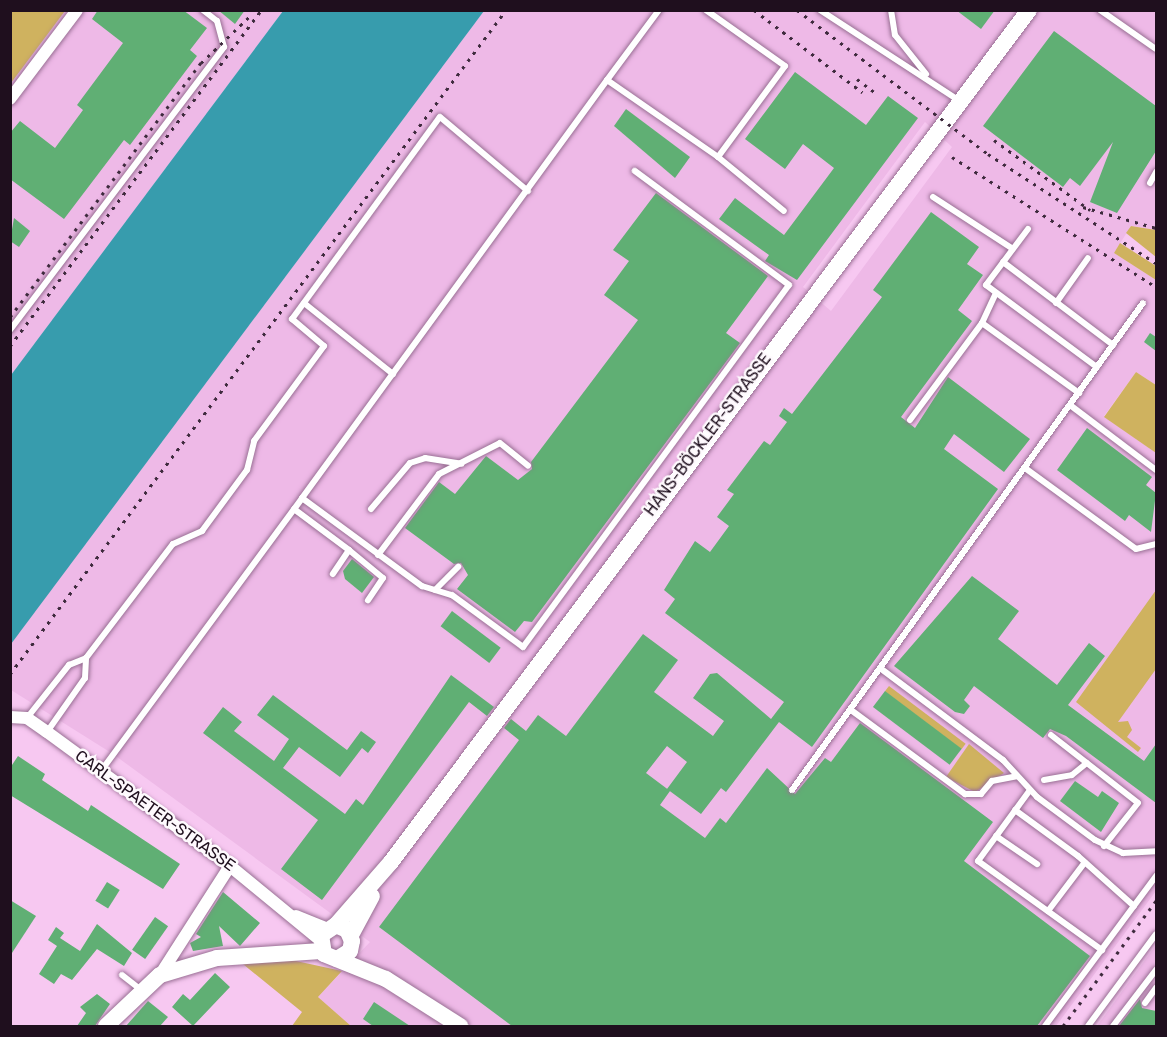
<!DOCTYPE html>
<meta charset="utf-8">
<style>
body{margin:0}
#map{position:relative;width:1167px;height:1037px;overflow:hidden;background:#f7c8f1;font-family:Rubik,sans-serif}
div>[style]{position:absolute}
.built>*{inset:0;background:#eeb9e7}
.green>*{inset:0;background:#cfb25f;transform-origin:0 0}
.water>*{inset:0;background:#379cad}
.building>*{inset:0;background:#60af74;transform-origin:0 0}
.roads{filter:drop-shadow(0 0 2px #996f94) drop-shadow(0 0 2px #996f94)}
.lane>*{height:6px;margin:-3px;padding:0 3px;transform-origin:3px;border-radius:3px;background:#fff}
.street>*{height:12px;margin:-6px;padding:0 6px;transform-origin:6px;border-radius:6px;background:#fff}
.secondary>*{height:16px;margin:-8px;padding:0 8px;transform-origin:8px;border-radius:8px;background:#fff}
.rail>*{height:3px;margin-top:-1.5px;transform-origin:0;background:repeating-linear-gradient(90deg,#3e2a3d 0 3px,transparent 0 9px)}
span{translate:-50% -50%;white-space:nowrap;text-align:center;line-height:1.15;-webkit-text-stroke:5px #fef9fd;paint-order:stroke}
.street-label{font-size:16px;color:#1f0f1e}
.frame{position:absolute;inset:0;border:12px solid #1f0f1e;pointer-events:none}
</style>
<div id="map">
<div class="built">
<i style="clip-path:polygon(65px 11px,283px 11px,11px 375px,10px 83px)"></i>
<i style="clip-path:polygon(evenodd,484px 11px,1156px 11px,1156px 230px,1131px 226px,1114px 253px,1156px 280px,1156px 385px,1136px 372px,1104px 416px,1156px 453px,1156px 891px,1056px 1026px,351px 1026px,318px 997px,370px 942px,113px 754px,11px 690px,10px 644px,484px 11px,925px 122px,952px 147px,831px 311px,803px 287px,925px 122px)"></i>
<i style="clip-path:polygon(1156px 945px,1156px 1026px,1097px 1026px)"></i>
</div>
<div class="green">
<i style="clip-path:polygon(11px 10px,65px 11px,11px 83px,10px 11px)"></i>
<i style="clip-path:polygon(1131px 226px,1156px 230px,1156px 257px,1126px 233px)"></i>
<i style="clip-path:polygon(1120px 243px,1156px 266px,1156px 280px,1114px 253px)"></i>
<i style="clip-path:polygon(1136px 372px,1156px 385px,1156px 453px,1104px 417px)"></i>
<i style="clip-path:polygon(1156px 590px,1156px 669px,1118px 722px,1128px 721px,1132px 730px,1127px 737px,1141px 748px,1138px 752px,1076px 702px)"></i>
<i style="left:889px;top:686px;width:96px;height:7px;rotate:37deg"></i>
<i style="clip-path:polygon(969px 744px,1004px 773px,975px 792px,946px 777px)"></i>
<i style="clip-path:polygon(238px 960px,296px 961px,342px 971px,318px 997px,351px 1026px,292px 1026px,302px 1012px)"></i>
</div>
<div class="water">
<i style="clip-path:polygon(283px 11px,484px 11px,11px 644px,11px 375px)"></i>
</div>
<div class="building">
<i style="clip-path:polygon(98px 10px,183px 10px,207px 28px,190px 50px,197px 56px,130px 145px,124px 140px,64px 219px,10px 179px,10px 133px,20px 121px,55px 148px,83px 110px,77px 105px,123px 43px,92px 19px)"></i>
<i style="clip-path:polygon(218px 10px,245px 10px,235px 24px)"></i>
<i style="clip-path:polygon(956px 10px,995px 10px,981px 29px)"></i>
<i style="clip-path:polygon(1054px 31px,1156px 106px,1156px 151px,1117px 213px,1090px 202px,1113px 142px,1080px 186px,1070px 178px,1063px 187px,983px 126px)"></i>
<i style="clip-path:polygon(795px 72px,866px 125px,888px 96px,918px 118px,797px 280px,765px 261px,769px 255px,719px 219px,735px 198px,784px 235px,834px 168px,803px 144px,785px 169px,745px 139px)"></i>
<i style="clip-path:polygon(626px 109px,690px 157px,675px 178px,614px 126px)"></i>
<i style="clip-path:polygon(656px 193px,768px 276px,726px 333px,740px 343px,532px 622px,524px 621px,515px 632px,457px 589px,468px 575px,461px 563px,454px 564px,405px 528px,439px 482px,455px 494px,486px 456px,518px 480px,532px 469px,531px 462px,638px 320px,604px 295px,629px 261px,613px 250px)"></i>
<i style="clip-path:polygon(931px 212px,979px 247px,967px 264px,983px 275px,958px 310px,972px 321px,901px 417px,915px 428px,948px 377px,1030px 439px,1004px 472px,954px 434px,944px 449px,998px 489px,812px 747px,779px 722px,726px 792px,721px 788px,701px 814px,667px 789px,687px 762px,667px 746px,646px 773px,670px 791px,660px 805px,705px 838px,720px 818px,726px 823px,767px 768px,795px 794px,825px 758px,831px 762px,860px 723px,993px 822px,964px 861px,1090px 956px,1037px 1026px,512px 1026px,379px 927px,519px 740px,504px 728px,511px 719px,526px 731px,538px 715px,566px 736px,643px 634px,678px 660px,654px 692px,713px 736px,724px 721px,693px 698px,710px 674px,717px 673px,771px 719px,784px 702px,665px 613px,675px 599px,664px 590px,695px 541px,710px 552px,729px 526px,717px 517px,734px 494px,727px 490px,764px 441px,770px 445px,787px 422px,779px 416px,784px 408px,792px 414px,882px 297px,873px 290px)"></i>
<i style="clip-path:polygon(14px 218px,30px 231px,19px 247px,10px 241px)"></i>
<i style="clip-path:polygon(1150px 333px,1156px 337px,1156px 351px,1144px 342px)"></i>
<i style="clip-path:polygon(1087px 428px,1152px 477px,1146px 485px,1156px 493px,1151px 532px,1129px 515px,1125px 521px,1057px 470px)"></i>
<i style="clip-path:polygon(352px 559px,374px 577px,362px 593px,345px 579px,343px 571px)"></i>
<i style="clip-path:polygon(972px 576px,1019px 611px,998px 639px,1057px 685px,1089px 643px,1105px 656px,1068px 705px,1144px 761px,1156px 744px,1156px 803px,1066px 736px,1050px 729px,1043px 738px,974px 686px,964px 700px,970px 706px,964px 714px,955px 712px,894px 666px)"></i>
<i style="left:452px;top:611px;width:61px;height:19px;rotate:37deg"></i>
<i style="clip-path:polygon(451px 675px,494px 707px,487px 716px,469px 702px,322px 900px,281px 869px,318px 820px,203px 733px,223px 707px,242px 722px,234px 731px,274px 761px,289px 739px,257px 715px,273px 695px,347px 750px,361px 731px,376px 742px,368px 753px,362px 748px,340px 777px,299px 747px,283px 768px,345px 814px,356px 799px,363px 805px)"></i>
<i style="left:885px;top:691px;width:96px;height:20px;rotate:37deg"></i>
<i style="clip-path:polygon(18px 756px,45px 774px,42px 780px,88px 811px,91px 805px,180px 864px,163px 889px,10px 795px,10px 768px)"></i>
<i style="clip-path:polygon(1075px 781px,1098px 797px,1102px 791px,1119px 803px,1101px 832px,1060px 801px)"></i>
<i style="left:107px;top:882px;width:15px;height:22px;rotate:32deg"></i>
<i style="clip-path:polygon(223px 892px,260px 923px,240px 946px,219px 926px,223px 946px,193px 951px,190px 943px,201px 937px,196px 934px)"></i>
<i style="clip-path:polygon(10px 900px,36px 916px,10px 956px)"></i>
<i style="left:155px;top:917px;width:16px;height:40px;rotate:35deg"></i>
<i style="clip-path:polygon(97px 924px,132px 953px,124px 966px,97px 949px,72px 980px,61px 974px,54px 984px,39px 974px,57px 946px,48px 940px,56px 927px,64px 933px,60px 938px,80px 951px)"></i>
<i style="clip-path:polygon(215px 973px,230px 987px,193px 1026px,172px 1007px,183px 994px,190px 1000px)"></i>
<i style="clip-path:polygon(97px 994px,110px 1004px,95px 1026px,77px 1026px,86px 1013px,80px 1007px)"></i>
<i style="clip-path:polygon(1140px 999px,1142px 1008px,1156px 1011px,1156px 1026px,1119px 1026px)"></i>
<i style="clip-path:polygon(148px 1001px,168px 1017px,160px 1026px,126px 1026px)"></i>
<i style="clip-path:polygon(374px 1002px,410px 1026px,373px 1026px,363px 1019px)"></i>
</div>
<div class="roads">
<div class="lane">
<i style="left:659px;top:10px;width:87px;rotate:126.6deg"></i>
<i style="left:607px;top:80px;width:135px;rotate:34.7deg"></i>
<i style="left:718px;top:157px;width:113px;rotate:-53.6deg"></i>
<i style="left:785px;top:66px;width:97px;rotate:-144.7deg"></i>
<i style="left:820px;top:10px;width:165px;rotate:33.1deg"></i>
<i style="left:891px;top:10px;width:25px;rotate:81deg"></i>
<i style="left:895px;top:35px;width:50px;rotate:51.5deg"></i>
<i style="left:1100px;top:10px;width:68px;rotate:34.9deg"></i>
<i style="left:718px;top:157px;width:85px;rotate:39.3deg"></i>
<i style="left:1150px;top:183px;width:13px;rotate:-61deg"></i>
<i style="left:933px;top:197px;width:95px;rotate:33deg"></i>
<i style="left:1028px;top:229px;width:70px;rotate:126.9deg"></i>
<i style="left:986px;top:285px;width:138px;rotate:36.5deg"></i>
<i style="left:1003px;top:262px;width:138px;rotate:37deg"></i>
<i style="left:304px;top:303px;width:114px;rotate:38.6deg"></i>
<i style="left:1056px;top:303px;width:55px;rotate:-54.6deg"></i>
<i style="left:982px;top:323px;width:120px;rotate:35.8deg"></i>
<i style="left:10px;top:330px;width:355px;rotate:-52.9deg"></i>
<i style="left:224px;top:47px;width:27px;rotate:-105deg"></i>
<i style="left:217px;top:21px;width:18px;rotate:-142deg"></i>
<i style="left:1070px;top:405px;width:108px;rotate:37.1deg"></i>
<i style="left:910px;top:420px;width:121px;rotate:-53.4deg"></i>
<i style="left:982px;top:323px;width:33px;rotate:-65deg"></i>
<i style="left:1025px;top:468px;width:137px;rotate:36.1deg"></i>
<i style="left:1136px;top:549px;width:21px;rotate:-14deg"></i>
<i style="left:302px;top:498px;width:517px;rotate:-53.88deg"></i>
<i style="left:294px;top:509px;width:69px;rotate:36.7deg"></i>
<i style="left:349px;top:550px;width:29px;rotate:124deg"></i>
<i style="left:371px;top:509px;width:60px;rotate:-49.7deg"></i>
<i style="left:410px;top:463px;width:16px;rotate:-18deg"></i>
<i style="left:425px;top:458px;width:37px;rotate:9deg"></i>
<i style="left:349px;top:550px;width:44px;rotate:39.5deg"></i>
<i style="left:383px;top:578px;width:27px;rotate:124deg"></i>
<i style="left:378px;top:555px;width:101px;rotate:-53deg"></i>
<i style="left:439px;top:474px;width:68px;rotate:-26.9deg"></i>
<i style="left:500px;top:443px;width:36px;rotate:39deg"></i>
<i style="left:435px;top:590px;width:33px;rotate:-45deg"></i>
<i style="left:880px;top:668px;width:154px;rotate:36.8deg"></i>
<i style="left:1003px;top:760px;width:50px;rotate:47.4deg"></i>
<i style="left:1037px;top:797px;width:72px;rotate:36.6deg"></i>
<i style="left:1095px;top:840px;width:31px;rotate:25deg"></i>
<i style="left:1123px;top:853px;width:33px;rotate:-3deg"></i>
<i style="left:851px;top:710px;width:142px;rotate:36.4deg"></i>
<i style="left:965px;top:794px;width:16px"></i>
<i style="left:981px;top:794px;width:17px;rotate:-50deg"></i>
<i style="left:992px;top:781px;width:25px;rotate:-11deg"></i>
<i style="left:27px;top:718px;width:68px;rotate:-51.6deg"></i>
<i style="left:69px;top:665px;width:18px;rotate:-22deg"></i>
<i style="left:86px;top:658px;width:143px;rotate:-52.7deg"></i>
<i style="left:173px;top:544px;width:32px;rotate:-24deg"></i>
<i style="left:202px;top:531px;width:76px;rotate:-53.6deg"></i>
<i style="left:247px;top:470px;width:30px;rotate:-76deg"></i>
<i style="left:254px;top:441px;width:118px;rotate:-53.6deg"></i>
<i style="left:324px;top:346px;width:42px;rotate:-139.8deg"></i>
<i style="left:292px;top:319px;width:250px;rotate:-53.8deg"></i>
<i style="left:440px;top:117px;width:115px;rotate:40.1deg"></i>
<i style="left:47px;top:732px;width:66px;rotate:-54.9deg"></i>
<i style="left:85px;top:678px;width:20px;rotate:-87deg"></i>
<i style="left:1051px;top:735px;width:110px;rotate:38deg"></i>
<i style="left:1138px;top:803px;width:55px;rotate:128.3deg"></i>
<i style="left:101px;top:771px;width:339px;rotate:-53.6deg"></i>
<i style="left:302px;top:498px;width:149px;rotate:36.3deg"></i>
<i style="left:422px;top:586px;width:31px;rotate:17deg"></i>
<i style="left:452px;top:595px;width:88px;rotate:36.2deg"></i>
<i style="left:523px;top:647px;width:449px;rotate:-53.7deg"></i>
<i style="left:789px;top:285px;width:192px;rotate:-143.5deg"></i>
<i style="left:1044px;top:780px;width:28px;rotate:-10deg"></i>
<i style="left:1072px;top:775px;width:19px;rotate:-39deg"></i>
<i style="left:792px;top:790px;width:600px;rotate:-54.22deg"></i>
<i style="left:1030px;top:790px;width:88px;rotate:126.2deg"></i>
<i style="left:978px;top:861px;width:153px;rotate:35.7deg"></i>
<i style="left:1015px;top:810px;width:78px;rotate:36.1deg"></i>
<i style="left:1078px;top:856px;width:75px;rotate:41.8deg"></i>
<i style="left:996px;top:836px;width:50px;rotate:34.3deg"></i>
<i style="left:1048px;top:911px;width:61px;rotate:-52.9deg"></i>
<i style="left:122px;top:975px;width:23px;rotate:38deg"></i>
<i style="left:1145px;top:1003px;width:19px;rotate:-54deg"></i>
<i style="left:1045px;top:1026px;width:187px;rotate:-53.5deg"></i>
<i style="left:1088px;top:1026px;width:114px;rotate:-53.5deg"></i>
<i style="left:1113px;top:1026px;width:71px;rotate:-52.5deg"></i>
</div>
<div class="street">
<i style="left:10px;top:99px;width:111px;rotate:-53deg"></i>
<i style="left:10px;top:717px;width:17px;rotate:3deg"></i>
<i style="left:27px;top:718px;width:24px;rotate:35deg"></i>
<i style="left:47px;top:732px;width:227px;rotate:36.2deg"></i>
<i style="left:230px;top:866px;width:115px;rotate:39.4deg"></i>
<i style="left:296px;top:916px;width:32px;rotate:22deg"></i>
<i style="left:160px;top:975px;width:130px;rotate:-57.3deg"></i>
</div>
<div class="secondary">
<i style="left:336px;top:925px;width:84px;rotate:-48.9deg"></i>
<i style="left:391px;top:862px;width:1064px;rotate:-53.17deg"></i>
<i style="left:351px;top:935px;width:44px;rotate:-61.7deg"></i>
<i style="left:337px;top:959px;width:15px;rotate:-32deg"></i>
<i style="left:350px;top:951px;width:10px;rotate:-79deg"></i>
<i style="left:352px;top:941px;width:12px;rotate:-114deg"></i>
<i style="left:347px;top:930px;width:12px;rotate:-156deg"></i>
<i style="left:336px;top:925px;width:18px;rotate:146deg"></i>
<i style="left:321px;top:935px;width:19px;rotate:81deg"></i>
<i style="left:324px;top:954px;width:67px;rotate:22deg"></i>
<i style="left:386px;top:979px;width:88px;rotate:32.4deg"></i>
<i style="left:106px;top:1026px;width:74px;rotate:-43.4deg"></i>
<i style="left:160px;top:975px;width:59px;rotate:-16.6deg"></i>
<i style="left:217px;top:958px;width:104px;rotate:-3.9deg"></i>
</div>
</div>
<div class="rail">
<i style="left:754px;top:10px;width:136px;rotate:37.2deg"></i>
<i style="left:797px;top:10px;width:239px;rotate:37deg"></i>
<i style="left:988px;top:154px;width:200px;rotate:33deg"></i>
<i style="left:857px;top:79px;width:21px;rotate:37deg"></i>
<i style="left:994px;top:140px;width:119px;rotate:36.1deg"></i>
<i style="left:952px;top:157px;width:242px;rotate:32.5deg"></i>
<i style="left:1083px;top:207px;width:76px;rotate:16deg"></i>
<i style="left:10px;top:317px;width:318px;rotate:-53.1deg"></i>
<i style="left:201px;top:63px;width:69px;rotate:-43.8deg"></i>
<i style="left:10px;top:346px;width:419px;rotate:-53.2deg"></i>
<i style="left:10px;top:674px;width:829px;rotate:-53.24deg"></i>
<i style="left:1063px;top:1026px;width:156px;rotate:-53.4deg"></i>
</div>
<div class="street-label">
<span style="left:708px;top:435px;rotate:-53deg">HANS-BÖCKLER-STRASSE</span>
<span style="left:155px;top:811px;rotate:36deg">CARL-SPAETER-STRASSE</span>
</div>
<div class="frame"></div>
</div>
